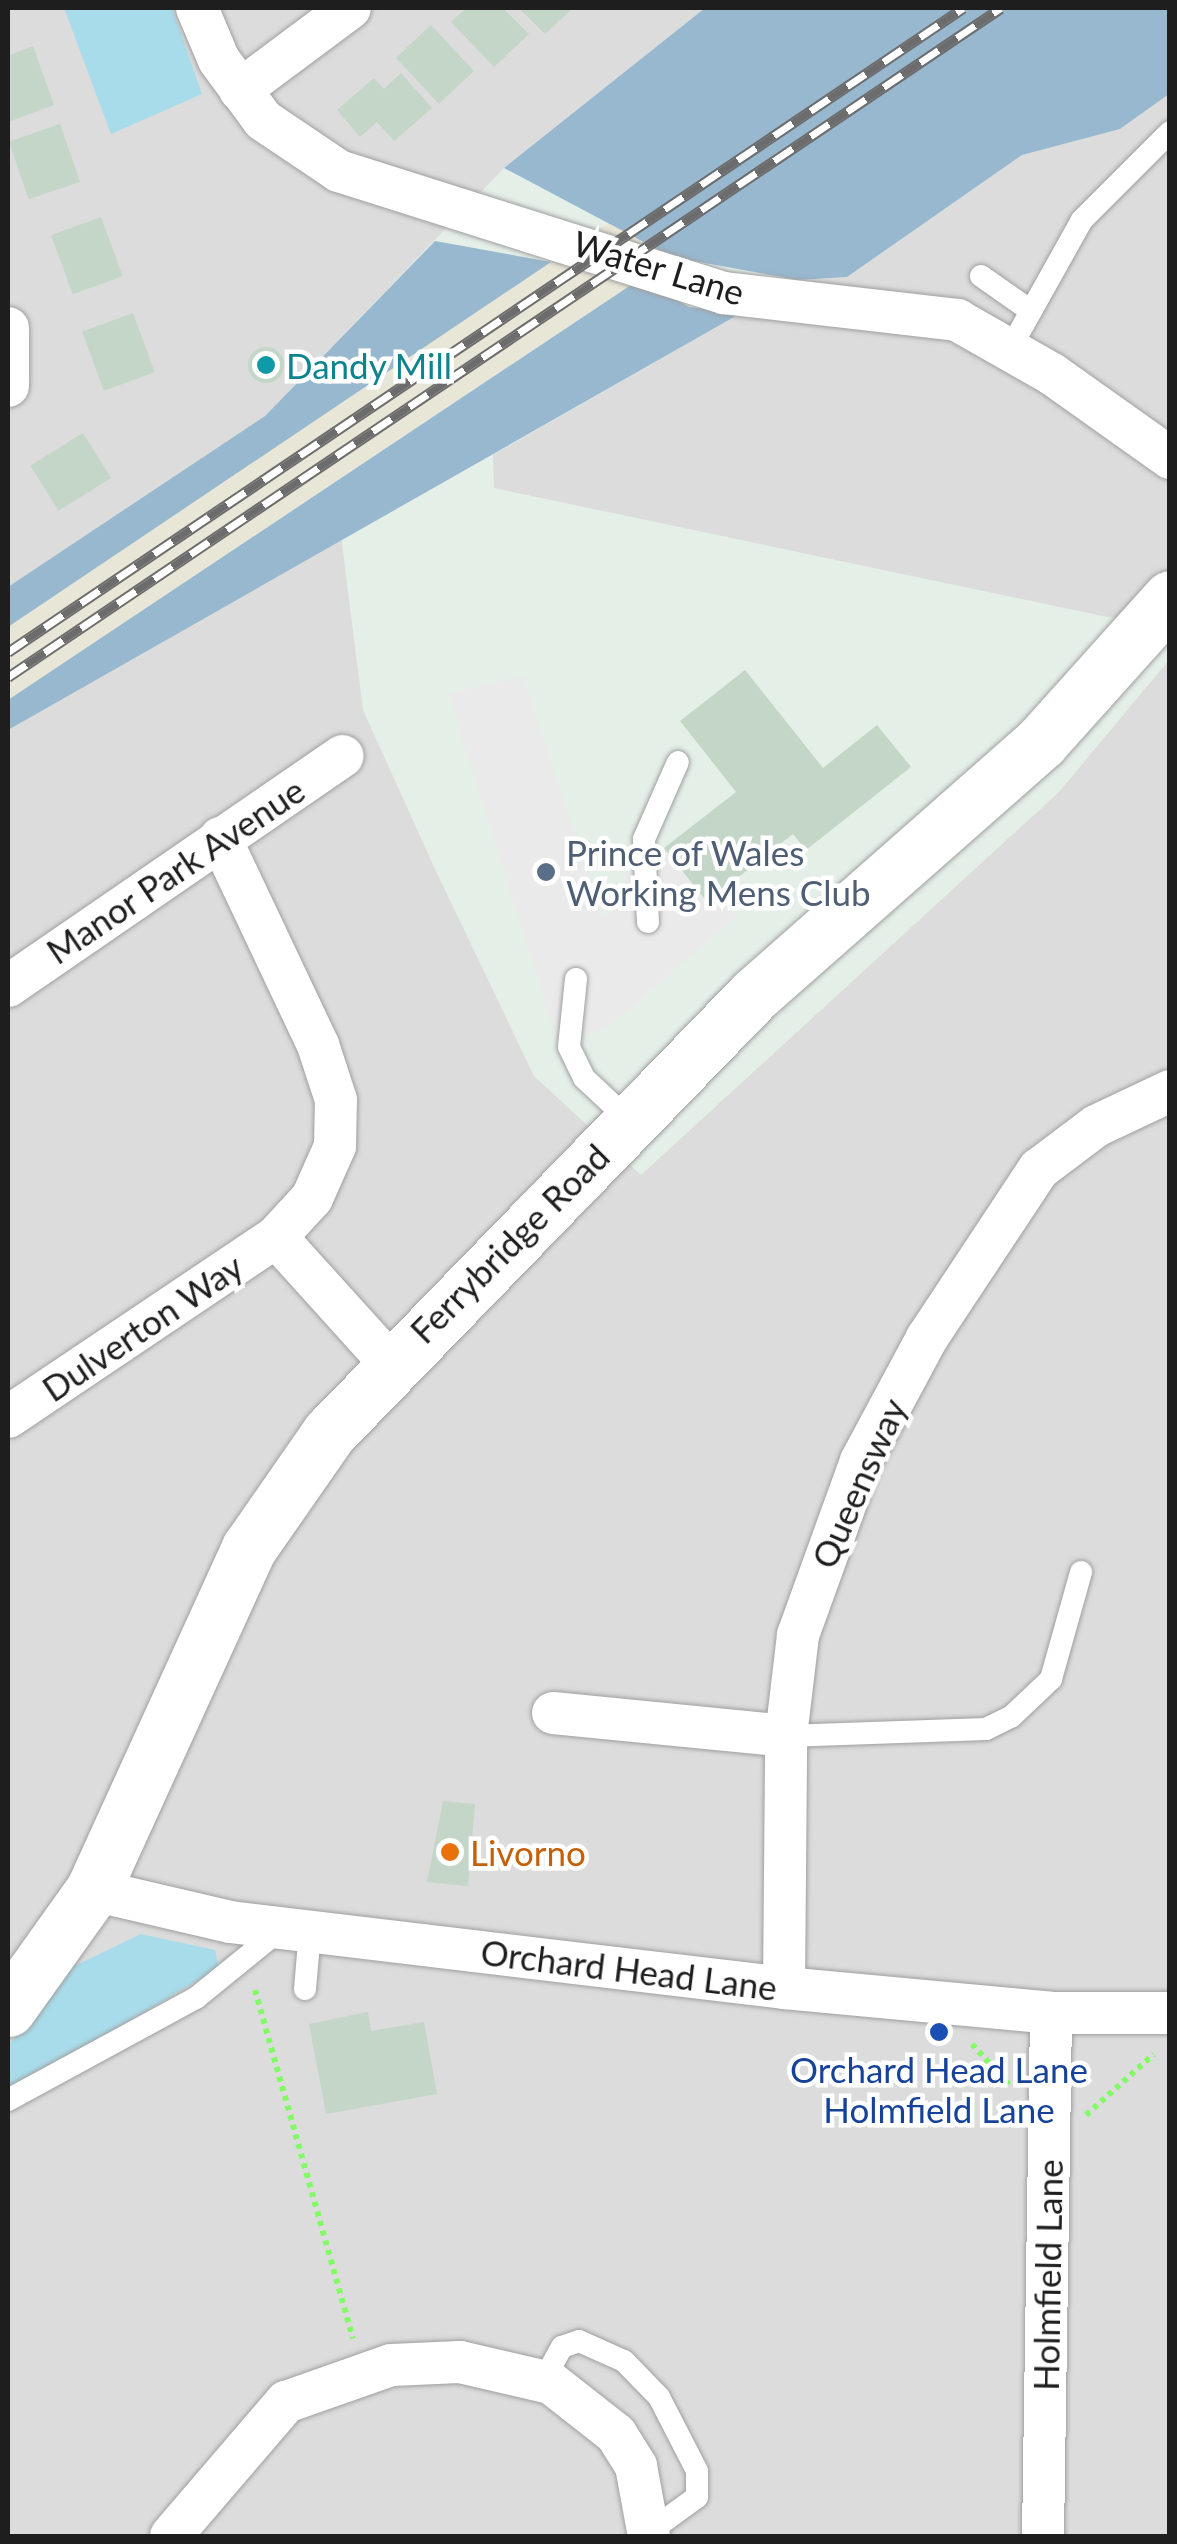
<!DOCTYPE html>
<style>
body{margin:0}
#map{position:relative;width:1177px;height:2544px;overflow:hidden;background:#e4efe8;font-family:Lato,sans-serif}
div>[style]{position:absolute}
.residential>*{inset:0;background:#dbdcdb}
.industrial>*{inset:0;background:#e8e6d6}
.grass>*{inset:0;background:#a9dcea}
.forest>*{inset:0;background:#98b8cf}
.parking>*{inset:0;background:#eaeaea}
.building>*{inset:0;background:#c4d6c7;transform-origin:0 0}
.round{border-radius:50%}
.path>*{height:6px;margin-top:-3px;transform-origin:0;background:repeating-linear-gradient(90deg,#85fa69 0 5px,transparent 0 10px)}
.roads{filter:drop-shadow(0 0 2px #9f9f9f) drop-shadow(0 0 2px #9f9f9f)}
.service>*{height:22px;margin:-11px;padding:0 11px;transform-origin:11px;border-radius:11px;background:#fff}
.minor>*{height:42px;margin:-21px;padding:0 21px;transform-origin:21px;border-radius:21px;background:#fff}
.tertiary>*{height:55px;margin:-27.5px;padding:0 27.5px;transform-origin:27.5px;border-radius:27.5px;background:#fff}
.rail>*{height:11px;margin-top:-5.5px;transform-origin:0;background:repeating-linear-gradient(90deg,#fff 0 22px,#6c6c6c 0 44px);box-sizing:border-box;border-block:2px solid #6c6c6c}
.dots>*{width:28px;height:28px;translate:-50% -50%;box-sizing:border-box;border:5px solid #fff;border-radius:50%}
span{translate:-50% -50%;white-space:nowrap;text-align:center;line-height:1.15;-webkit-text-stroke:9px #fff;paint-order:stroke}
.street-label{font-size:35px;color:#1e1e1e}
.culture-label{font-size:35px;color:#0d838f}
.left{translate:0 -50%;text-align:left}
.service-label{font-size:35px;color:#4e5e75}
.food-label{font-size:35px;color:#c56008}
.transit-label{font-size:35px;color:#164399}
.frame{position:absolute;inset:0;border:10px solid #1e1e1e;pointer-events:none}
</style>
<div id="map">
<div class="residential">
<i style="clip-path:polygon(8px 8px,705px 8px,504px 168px,265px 416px,8px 587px)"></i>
<i style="clip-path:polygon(1169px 94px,1169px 630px,494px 488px,493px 455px,798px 280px,847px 277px,1022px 155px,1120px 129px)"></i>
<i style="clip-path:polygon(341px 536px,363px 710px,435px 869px,534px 1076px,641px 1175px,1059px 792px,1169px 660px,1169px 2536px,8px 2536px,8px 730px)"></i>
</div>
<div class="industrial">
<i style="clip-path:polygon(928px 8px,640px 279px,8px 700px,8px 627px)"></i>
</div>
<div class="grass">
<i style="clip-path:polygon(64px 8px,172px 8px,202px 94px,111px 134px)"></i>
<i style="clip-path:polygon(141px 1934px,215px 1950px,219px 1968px,8px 2093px,8px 2046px,70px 1968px)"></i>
</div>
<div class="forest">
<i style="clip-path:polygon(705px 8px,1169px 8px,1169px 94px,1120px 129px,1022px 155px,847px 277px,798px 280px,672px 257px,504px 168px)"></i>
<i style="clip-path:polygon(435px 241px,551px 262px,8px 627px,8px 587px,265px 416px)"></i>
<i style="clip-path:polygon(640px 279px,689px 307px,741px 313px,8px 730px,8px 700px)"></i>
</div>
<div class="parking">
<i style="clip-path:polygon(523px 676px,603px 919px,619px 906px,631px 847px,664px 848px,706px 902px,715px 895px,737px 916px,607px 1029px,557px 1041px,448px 694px)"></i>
</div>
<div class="building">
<i style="clip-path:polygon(466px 8px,503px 8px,529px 34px,494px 67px,451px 22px)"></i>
<i style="clip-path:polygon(519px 8px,573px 8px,545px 34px)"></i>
<i style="left:431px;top:25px;width:63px;height:48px;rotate:47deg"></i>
<i style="clip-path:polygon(33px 46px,54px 105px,8px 122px,8px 56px)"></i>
<i style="clip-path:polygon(401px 73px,432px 108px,394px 141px,377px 122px,360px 137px,337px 110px,374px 78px,384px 89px)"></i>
<i style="left:60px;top:124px;width:61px;height:54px;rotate:71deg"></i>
<i style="left:101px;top:217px;width:63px;height:53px;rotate:70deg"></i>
<i style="left:133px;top:313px;width:63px;height:54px;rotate:70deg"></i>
<i class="round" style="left:248px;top:347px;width:36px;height:36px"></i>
<i style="left:83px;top:433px;width:53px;height:62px;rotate:58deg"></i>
<i style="clip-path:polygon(745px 670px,823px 768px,877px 725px,911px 767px,806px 850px,793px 834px,707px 902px,664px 848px,736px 792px,680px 721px)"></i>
<i style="clip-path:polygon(443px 1801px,475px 1804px,468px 1886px,427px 1882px)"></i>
<i style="clip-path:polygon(368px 2012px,371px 2031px,424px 2022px,437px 2094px,326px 2114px,309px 2024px)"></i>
</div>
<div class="path">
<i style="left:255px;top:1990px;width:362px;rotate:74.3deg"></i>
<i style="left:972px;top:2044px;width:58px;rotate:47.8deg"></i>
<i style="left:1086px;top:2115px;width:91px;rotate:-41.9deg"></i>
</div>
<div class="roads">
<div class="service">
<i style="left:981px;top:276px;width:61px;rotate:35deg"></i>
<i style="left:1011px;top:347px;width:145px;rotate:-60.8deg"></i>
<i style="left:1082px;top:220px;width:124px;rotate:-45deg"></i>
<i style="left:648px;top:922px;width:83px;rotate:-92.8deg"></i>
<i style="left:644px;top:839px;width:84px;rotate:-66.2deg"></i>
<i style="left:576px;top:979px;width:68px;rotate:95.9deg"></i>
<i style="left:569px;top:1047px;width:34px;rotate:64deg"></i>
<i style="left:584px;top:1078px;width:63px;rotate:43.1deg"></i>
<i style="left:786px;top:1736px;width:200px;rotate:-2deg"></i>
<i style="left:986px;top:1729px;width:28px;rotate:-26deg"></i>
<i style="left:1011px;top:1717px;width:55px;rotate:-43.5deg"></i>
<i style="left:1051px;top:1679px;width:111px;rotate:-74.3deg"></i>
<i style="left:305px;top:1989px;width:58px;rotate:-85.1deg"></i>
<i style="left:8px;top:2100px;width:214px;rotate:-28.5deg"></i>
<i style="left:196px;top:1998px;width:111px;rotate:-39.1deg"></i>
<i style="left:543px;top:2381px;width:39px;rotate:-61deg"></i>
<i style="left:562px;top:2347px;width:18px;rotate:-19deg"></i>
<i style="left:579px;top:2341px;width:49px;rotate:24deg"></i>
<i style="left:624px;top:2361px;width:50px;rotate:45.8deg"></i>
<i style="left:659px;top:2397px;width:83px;rotate:62.8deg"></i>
<i style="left:697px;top:2471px;width:26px;rotate:90deg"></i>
<i style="left:697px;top:2497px;width:59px;rotate:143.9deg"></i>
</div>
<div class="minor">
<i style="left:197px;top:8px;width:56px;rotate:67.1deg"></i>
<i style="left:219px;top:60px;width:74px;rotate:53.7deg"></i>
<i style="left:263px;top:120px;width:92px;rotate:33.9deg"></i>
<i style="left:339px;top:171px;width:404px;rotate:17.6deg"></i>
<i style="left:724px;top:293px;width:235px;rotate:6.6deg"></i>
<i style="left:957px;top:320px;width:109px;rotate:29.6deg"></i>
<i style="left:1052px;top:374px;width:145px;rotate:35.4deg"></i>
<i style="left:240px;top:90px;width:137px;rotate:-36.7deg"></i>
<i style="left:8px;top:328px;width:58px;rotate:90deg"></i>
<i style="left:8px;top:986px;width:406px;rotate:-34.5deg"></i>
<i style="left:276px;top:1237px;width:169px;rotate:47.9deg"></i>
<i style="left:8px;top:1417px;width:323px;rotate:-33.9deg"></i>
<i style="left:276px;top:1237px;width:53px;rotate:-47.3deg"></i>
<i style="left:312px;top:1198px;width:57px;rotate:-66.1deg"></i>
<i style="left:335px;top:1146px;width:46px;rotate:-88.8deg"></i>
<i style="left:336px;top:1100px;width:58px;rotate:-108.1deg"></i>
<i style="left:318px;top:1045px;width:229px;rotate:-115.3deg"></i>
<i style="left:553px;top:1713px;width:234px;rotate:5.6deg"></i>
<i style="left:93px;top:1890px;width:141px;rotate:13.1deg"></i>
<i style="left:230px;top:1922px;width:558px;rotate:6.79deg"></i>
<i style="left:784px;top:1988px;width:268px;rotate:5.3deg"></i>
<i style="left:1051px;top:2013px;width:119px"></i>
<i style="left:784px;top:1988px;width:252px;rotate:-89.5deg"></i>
<i style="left:786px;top:1736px;width:102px;rotate:-83.2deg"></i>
<i style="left:798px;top:1635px;width:185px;rotate:-70.1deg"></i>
<i style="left:861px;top:1461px;width:140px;rotate:-61.8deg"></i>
<i style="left:927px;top:1338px;width:203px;rotate:-56.5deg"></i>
<i style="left:1039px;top:1169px;width:71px;rotate:-37deg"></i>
<i style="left:1096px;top:1126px;width:82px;rotate:-25.3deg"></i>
<i style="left:171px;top:2536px;width:177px;rotate:-49.4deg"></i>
<i style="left:286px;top:2402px;width:111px;rotate:-19.4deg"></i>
<i style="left:391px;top:2365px;width:69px;rotate:-2.5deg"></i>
<i style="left:460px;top:2362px;width:93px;rotate:13deg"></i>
<i style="left:551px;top:2383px;width:83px;rotate:38.1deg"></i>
<i style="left:616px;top:2434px;width:38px;rotate:58deg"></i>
<i style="left:636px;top:2466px;width:71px;rotate:79.5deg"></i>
<i style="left:1043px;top:2536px;width:523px;rotate:-89.12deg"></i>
</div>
<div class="tertiary">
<i style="left:8px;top:2009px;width:146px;rotate:-54.5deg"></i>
<i style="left:93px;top:1890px;width:376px;rotate:-65.5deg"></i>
<i style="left:249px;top:1548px;width:140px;rotate:-55.2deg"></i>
<i style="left:329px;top:1433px;width:610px;rotate:-45.86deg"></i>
<i style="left:754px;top:995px;width:383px;rotate:-41.4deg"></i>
<i style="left:1041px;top:742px;width:193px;rotate:-48.1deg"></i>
</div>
</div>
<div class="rail">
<i style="left:8px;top:652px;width:1152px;rotate:-33.99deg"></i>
<i style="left:8px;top:677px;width:1197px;rotate:-33.97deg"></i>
</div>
<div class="dots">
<i style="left:266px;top:365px;background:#0f9aa8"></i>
<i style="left:546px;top:872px;background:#5c6f8a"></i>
<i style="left:450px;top:1852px;background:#e8710a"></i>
<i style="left:939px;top:2032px;background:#1a4fb4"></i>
</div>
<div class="street-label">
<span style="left:659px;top:267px;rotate:17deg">Water Lane</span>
<span style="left:175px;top:870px;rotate:-34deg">Manor Park Avenue</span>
<span style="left:509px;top:1243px;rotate:-45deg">Ferrybridge Road</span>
<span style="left:142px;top:1327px;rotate:-34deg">Dulverton Way</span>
<span style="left:858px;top:1483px;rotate:-66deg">Queensway</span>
<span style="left:629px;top:1969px;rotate:7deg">Orchard Head Lane</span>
<span style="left:1047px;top:2275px;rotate:-89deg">Holmfield Lane</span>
</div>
<div class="culture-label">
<span class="left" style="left:286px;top:365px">Dandy Mill</span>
</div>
<div class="service-label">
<span class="left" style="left:566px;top:872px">Prince of Wales<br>Working Mens Club</span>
</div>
<div class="food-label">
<span class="left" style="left:470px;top:1852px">Livorno</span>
</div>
<div class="transit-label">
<span style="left:939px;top:2089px">Orchard Head Lane<br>Holmfield Lane</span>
</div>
<div class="frame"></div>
</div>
